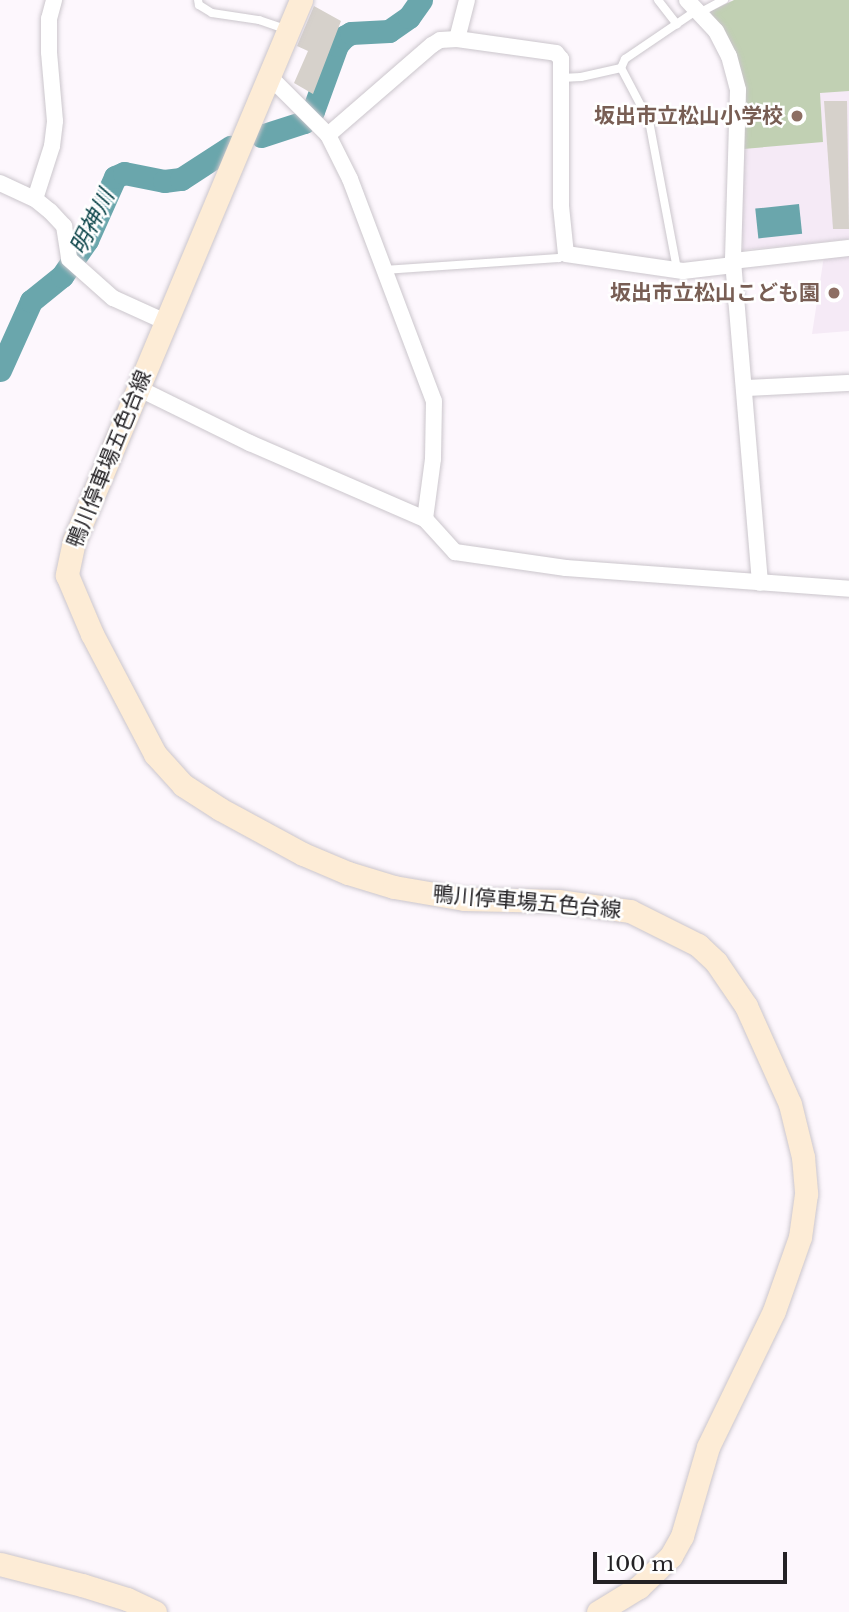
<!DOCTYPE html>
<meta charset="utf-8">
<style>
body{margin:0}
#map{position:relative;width:849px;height:1612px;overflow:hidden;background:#fdf7fd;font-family:"Libre Baskerville","Noto Sans JP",serif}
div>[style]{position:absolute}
.built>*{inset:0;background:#f5eaf6}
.green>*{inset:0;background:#c1d0b3}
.water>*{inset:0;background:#6aa6ac;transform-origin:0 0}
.river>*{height:23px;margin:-11.5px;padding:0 11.5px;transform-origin:11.5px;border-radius:11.5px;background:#6aa6ac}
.building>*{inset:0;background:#d6d1cb}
.roads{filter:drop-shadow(0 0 2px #cbc6cc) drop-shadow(0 0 2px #cbc6cc)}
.service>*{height:8px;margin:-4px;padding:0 4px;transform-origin:4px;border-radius:4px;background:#fff}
.minor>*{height:16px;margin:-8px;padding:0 8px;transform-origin:8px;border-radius:8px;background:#fff}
.secondary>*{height:23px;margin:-11.5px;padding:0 11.5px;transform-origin:11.5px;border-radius:11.5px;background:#fdecd6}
.dots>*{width:19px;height:19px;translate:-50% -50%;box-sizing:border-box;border:4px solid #fff;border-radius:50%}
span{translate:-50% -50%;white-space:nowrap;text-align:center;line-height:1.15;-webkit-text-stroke:5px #fff;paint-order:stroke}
.education-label{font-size:21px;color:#785e54;font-weight:700}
.right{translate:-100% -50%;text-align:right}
.street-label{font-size:21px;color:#242225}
.water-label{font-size:23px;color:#0a4348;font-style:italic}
.scale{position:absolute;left:593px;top:1552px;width:194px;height:32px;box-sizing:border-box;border:4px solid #242225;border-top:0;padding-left:9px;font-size:21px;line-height:24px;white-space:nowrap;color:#242225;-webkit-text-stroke:5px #fff;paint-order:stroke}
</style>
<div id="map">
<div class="built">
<i style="clip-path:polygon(734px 0,849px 0,849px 239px,743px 250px,741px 207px,746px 99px)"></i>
<i style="clip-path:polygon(849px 255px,849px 331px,812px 334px,824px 256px)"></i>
</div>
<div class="green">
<i style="clip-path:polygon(734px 0,849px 0,849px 91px,820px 93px,823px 142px,743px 149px,746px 99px,742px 79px,707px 13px)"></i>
</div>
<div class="water">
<i style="left:799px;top:204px;width:30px;height:44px;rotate:84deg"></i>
</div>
<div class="river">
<i style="left:261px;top:136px;width:45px;rotate:-18deg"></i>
<i style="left:304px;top:122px;width:14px;rotate:-51deg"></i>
<i style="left:313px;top:111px;width:70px;rotate:-70deg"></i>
<i style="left:337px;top:45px;width:11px;rotate:-49deg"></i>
<i style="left:344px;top:37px;width:8px;rotate:-30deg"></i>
<i style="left:351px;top:33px;width:38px;rotate:-3deg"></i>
<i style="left:389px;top:31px;width:24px;rotate:-35deg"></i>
<i style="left:409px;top:17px;width:21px;rotate:-55deg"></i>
<i style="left:0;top:370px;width:76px;rotate:-65.8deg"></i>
<i style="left:31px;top:301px;width:40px;rotate:-39deg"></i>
<i style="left:62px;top:276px;width:44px;rotate:-55.2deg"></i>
<i style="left:87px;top:240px;width:69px;rotate:-66deg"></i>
<i style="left:115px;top:177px;width:10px;rotate:-24deg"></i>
<i style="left:124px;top:173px;width:41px;rotate:11.3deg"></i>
<i style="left:164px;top:181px;width:17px;rotate:-7deg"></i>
<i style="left:181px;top:179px;width:59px;rotate:-33.1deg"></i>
</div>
<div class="building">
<i style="clip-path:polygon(314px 6px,341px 21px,313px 94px,294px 83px,308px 51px,297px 46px)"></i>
<i style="clip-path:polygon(824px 101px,847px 101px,849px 229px,833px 229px)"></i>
</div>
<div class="roads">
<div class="service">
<i style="left:198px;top:0;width:5px;rotate:79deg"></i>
<i style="left:199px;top:5px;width:15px;rotate:32deg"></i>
<i style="left:212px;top:13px;width:48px;rotate:8.5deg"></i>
<i style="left:259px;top:20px;width:28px;rotate:19deg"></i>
<i style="left:658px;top:0;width:31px;rotate:52deg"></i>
<i style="left:701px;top:12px;width:26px;rotate:-28deg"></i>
<i style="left:561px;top:78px;width:20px;rotate:-3deg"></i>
<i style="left:581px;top:77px;width:41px;rotate:-12.7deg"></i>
<i style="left:677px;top:269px;width:151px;rotate:-100.7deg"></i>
<i style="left:649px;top:121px;width:60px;rotate:-117.8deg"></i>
<i style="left:621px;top:68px;width:10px;rotate:-66deg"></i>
<i style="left:625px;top:59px;width:87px;rotate:-34.2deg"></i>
<i style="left:384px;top:270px;width:175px;rotate:-3.9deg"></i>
<i style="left:559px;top:258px;width:8px;rotate:-30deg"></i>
</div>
<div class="minor">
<i style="left:467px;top:0;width:40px;rotate:104.4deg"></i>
<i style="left:457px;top:39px;width:100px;rotate:8deg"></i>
<i style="left:556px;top:53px;width:8px;rotate:50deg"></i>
<i style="left:561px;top:59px;width:147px;rotate:90deg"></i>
<i style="left:561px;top:206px;width:48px;rotate:84.1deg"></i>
<i style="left:566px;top:254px;width:118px;rotate:8.3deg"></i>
<i style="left:683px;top:271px;width:51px;rotate:-6.7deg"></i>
<i style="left:687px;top:0;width:42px;rotate:46.9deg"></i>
<i style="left:716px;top:31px;width:28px;rotate:63deg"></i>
<i style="left:729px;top:56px;width:35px;rotate:75deg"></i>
<i style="left:738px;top:90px;width:171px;rotate:91.7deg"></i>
<i style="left:733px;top:261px;width:323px;rotate:85.2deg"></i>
<i style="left:269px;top:76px;width:83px;rotate:45deg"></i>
<i style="left:328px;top:135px;width:49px;rotate:63.4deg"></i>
<i style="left:350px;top:179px;width:237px;rotate:69.3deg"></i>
<i style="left:434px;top:401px;width:58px;rotate:91deg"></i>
<i style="left:433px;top:459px;width:61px;rotate:97.6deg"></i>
<i style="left:425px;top:519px;width:45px;rotate:47.7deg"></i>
<i style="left:455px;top:552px;width:112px;rotate:8.2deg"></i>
<i style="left:566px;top:568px;width:284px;rotate:4.2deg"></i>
<i style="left:328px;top:135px;width:138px;rotate:-40.9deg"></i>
<i style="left:432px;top:45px;width:9px;rotate:-32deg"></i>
<i style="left:440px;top:40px;width:17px;rotate:-3deg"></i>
<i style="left:0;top:183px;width:38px;rotate:25deg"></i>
<i style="left:35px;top:199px;width:19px;rotate:39deg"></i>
<i style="left:50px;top:211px;width:21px;rotate:47deg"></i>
<i style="left:64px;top:226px;width:33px;rotate:81deg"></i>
<i style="left:69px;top:259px;width:59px;rotate:41.6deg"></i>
<i style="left:113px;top:298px;width:58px;rotate:24.4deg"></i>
<i style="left:35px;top:199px;width:56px;rotate:-72.2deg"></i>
<i style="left:52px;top:146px;width:25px;rotate:-83deg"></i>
<i style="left:55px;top:121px;width:69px;rotate:-95deg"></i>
<i style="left:49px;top:52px;width:33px;rotate:-90deg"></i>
<i style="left:49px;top:19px;width:20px;rotate:-75deg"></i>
<i style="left:733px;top:261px;width:117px;rotate:-6.4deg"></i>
<i style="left:138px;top:388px;width:125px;rotate:26.2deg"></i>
<i style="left:250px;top:443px;width:191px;rotate:23.5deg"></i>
<i style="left:745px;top:388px;width:104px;rotate:-2.8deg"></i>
</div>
<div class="secondary">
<i style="left:301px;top:0;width:587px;rotate:112.76deg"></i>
<i style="left:74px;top:541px;width:35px;rotate:102deg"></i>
<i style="left:67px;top:575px;width:64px;rotate:67deg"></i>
<i style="left:92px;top:634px;width:136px;rotate:62.3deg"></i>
<i style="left:155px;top:754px;width:42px;rotate:47.9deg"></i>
<i style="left:183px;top:785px;width:44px;rotate:33deg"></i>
<i style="left:220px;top:809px;width:94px;rotate:28.5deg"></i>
<i style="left:303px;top:854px;width:49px;rotate:22.9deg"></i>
<i style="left:348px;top:873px;width:48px;rotate:16.9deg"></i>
<i style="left:394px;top:887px;width:71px;rotate:9.7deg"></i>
<i style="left:464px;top:899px;width:94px;rotate:1.2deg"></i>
<i style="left:558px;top:901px;width:73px;rotate:7.9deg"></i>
<i style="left:630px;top:911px;width:76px;rotate:26.6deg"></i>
<i style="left:698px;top:945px;width:25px;rotate:43deg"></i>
<i style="left:716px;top:962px;width:53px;rotate:55.7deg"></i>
<i style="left:746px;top:1006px;width:107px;rotate:65.8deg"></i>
<i style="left:790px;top:1104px;width:55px;rotate:76.2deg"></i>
<i style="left:803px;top:1157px;width:37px;rotate:85deg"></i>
<i style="left:806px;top:1194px;width:43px;rotate:97.9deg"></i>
<i style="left:800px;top:1237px;width:78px;rotate:109.4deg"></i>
<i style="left:774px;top:1311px;width:151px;rotate:115.9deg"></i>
<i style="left:708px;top:1447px;width:93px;rotate:106.3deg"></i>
<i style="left:682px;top:1536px;width:23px;rotate:119deg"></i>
<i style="left:671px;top:1556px;width:45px;rotate:135.9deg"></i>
<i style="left:639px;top:1587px;width:48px;rotate:148.6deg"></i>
<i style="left:0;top:1564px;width:85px;rotate:14.4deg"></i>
<i style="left:82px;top:1585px;width:47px;rotate:17.3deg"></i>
<i style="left:127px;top:1599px;width:31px;rotate:25deg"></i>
</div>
</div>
<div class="dots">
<i style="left:797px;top:116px;background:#8d6e63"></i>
<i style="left:834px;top:293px;background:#8d6e63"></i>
</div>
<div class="education-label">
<span class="right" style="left:783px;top:116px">坂出市立松山小学校</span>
<span class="right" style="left:820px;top:293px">坂出市立松山こども園</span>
</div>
<div class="street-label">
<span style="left:109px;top:459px;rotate:-68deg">鴨川停車場五色台線</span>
<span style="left:527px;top:902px;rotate:5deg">鴨川停車場五色台線</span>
</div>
<div class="water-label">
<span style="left:92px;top:222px;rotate:-63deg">明神川</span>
</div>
<div class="scale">100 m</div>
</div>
